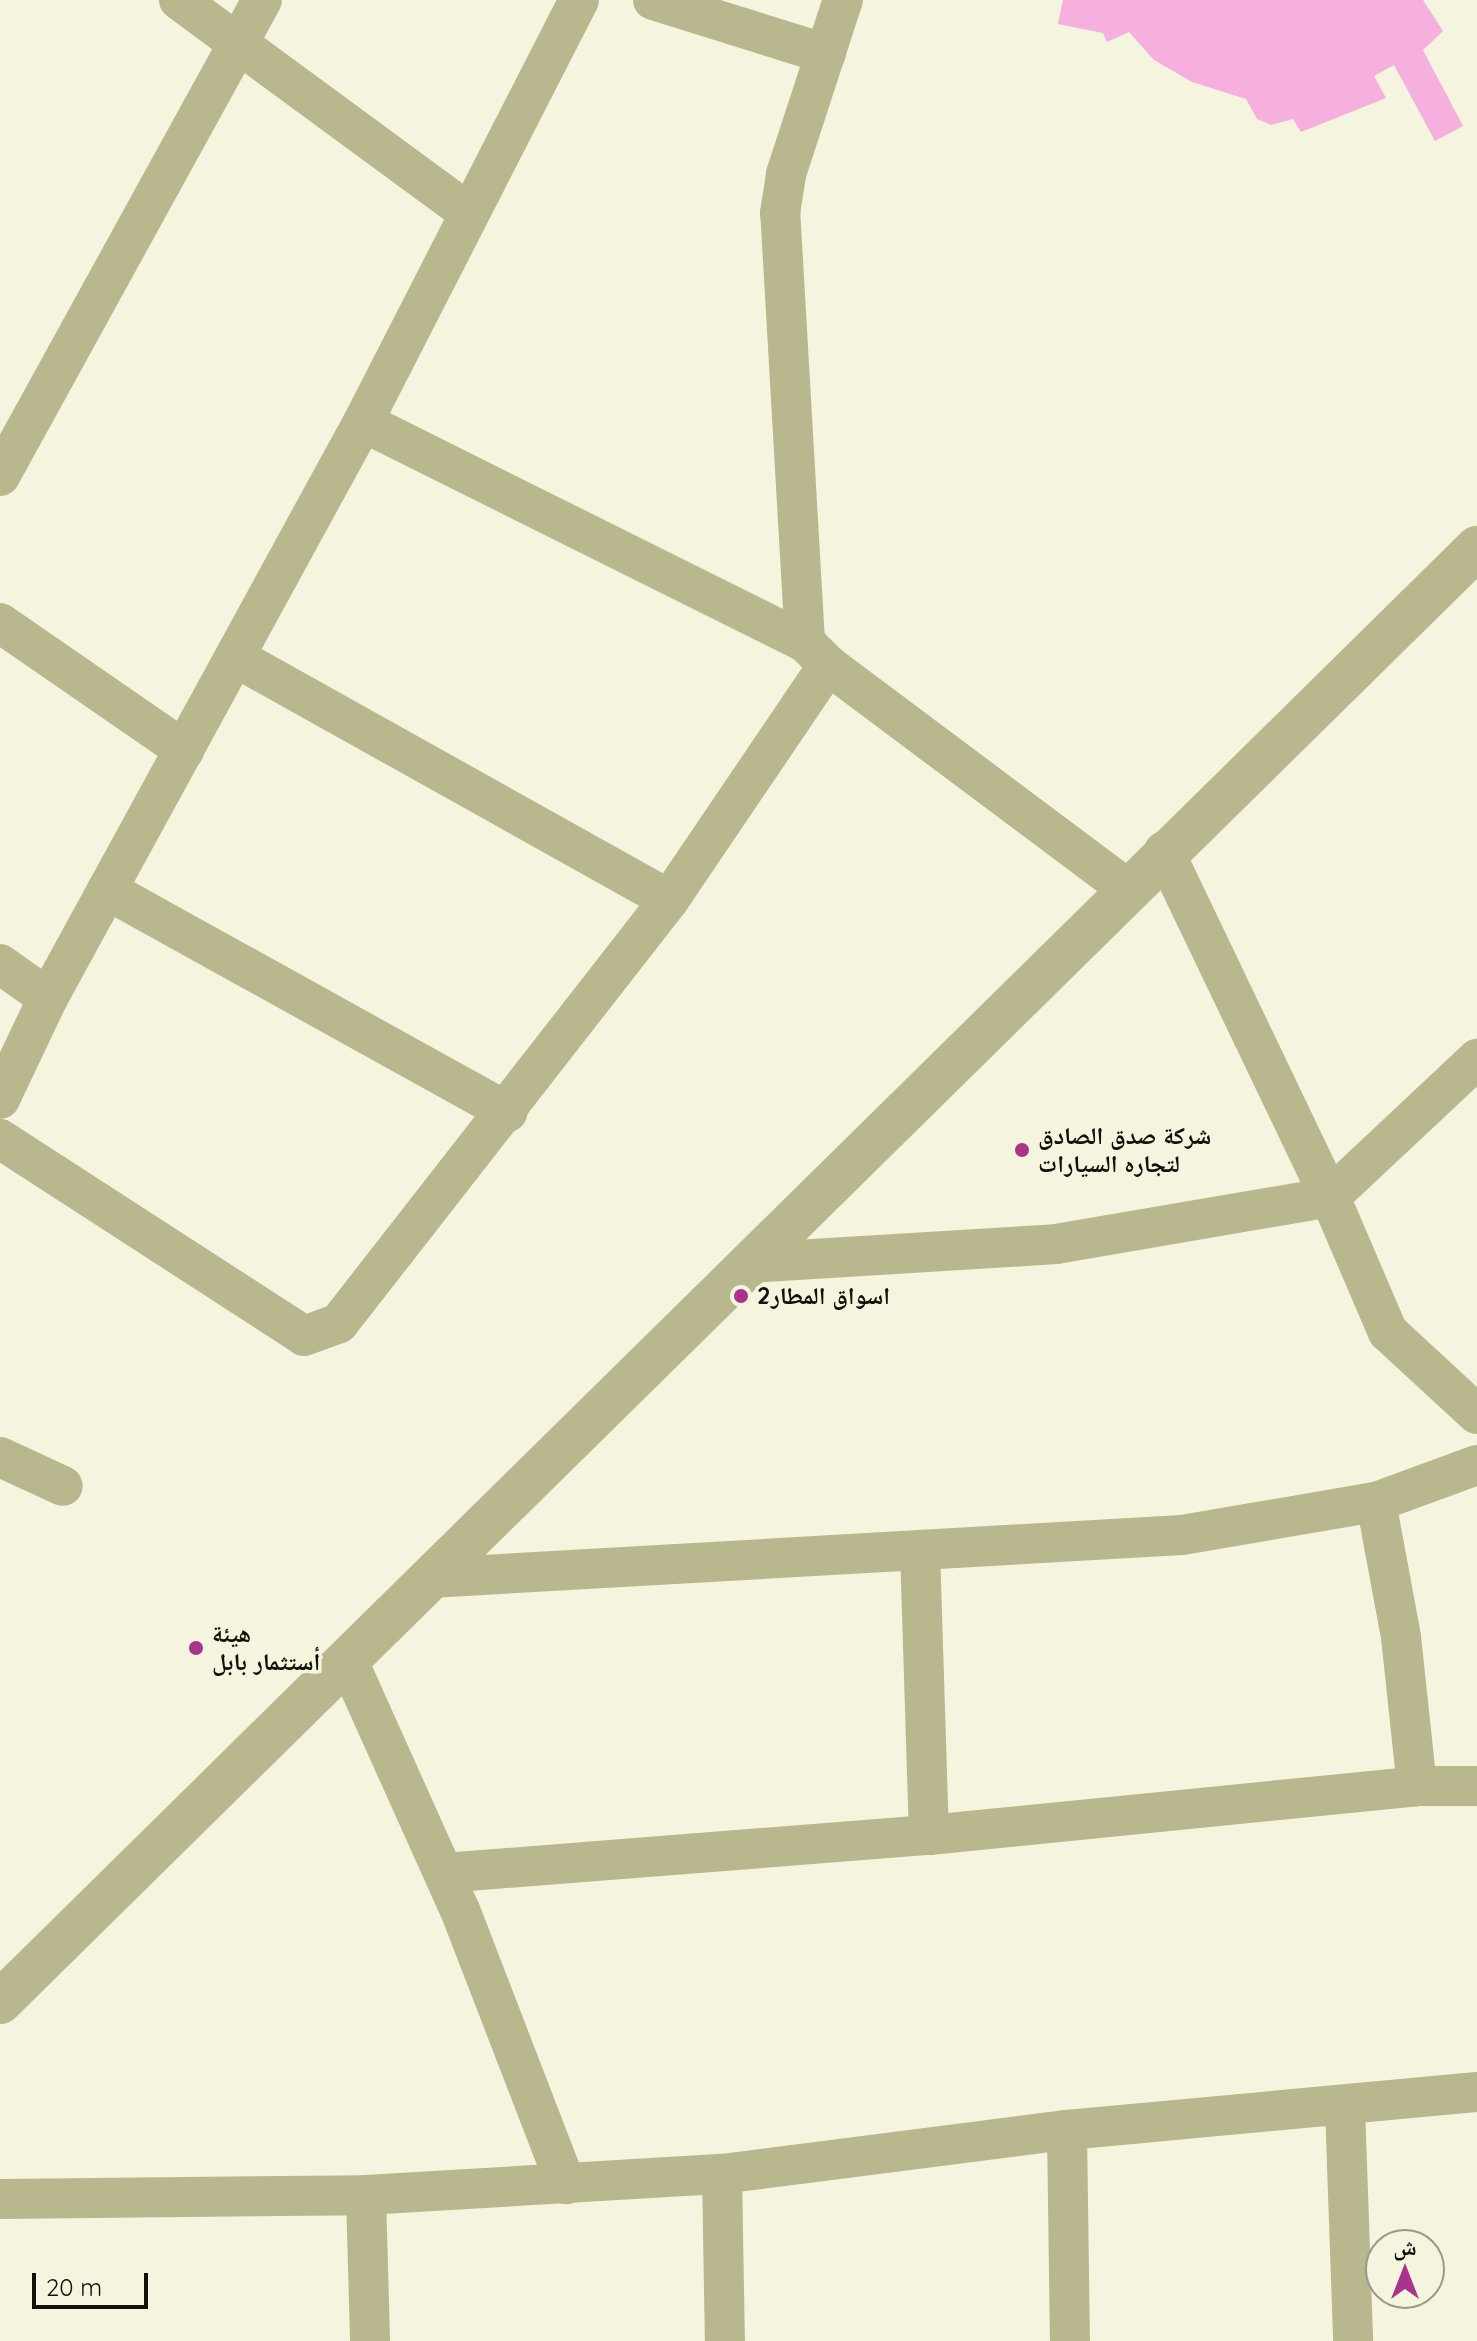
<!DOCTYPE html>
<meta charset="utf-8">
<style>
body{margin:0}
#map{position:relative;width:1477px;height:2341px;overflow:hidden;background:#f5f4df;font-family:Quicksand,"Noto Naskh Arabic",sans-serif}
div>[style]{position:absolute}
.building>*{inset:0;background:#f6b0de}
.minor>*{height:40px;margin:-20px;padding:0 20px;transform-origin:20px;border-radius:20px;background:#b9b78e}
.tertiary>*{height:44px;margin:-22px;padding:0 22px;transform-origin:22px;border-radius:22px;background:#b9b78e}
.dots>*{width:22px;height:22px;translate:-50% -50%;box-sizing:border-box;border:4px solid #f5f4df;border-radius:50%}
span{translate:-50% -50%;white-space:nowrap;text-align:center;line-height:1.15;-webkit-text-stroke:7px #f5f4df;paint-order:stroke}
.poi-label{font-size:24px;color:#11110a;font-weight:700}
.left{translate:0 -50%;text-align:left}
.north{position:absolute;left:1365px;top:2229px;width:80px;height:80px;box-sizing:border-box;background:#f5f4df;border:2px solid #9a998a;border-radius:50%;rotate:0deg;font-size:22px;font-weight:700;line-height:32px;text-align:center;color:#11110a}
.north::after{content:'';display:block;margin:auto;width:28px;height:36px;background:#aa338b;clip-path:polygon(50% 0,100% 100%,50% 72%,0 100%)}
.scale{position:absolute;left:32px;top:2273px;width:116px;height:36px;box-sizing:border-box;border:4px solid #11110a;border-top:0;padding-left:10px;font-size:24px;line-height:28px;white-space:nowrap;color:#11110a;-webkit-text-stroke:6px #f5f4df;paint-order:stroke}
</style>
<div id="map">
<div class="building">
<i style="clip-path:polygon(1063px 0,1423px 0,1443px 31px,1423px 50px,1463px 126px,1435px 141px,1394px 65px,1374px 76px,1386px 98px,1301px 132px,1293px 119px,1271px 125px,1257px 119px,1246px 99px,1192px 82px,1154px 60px,1129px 32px,1107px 42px,1103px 33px,1058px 24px)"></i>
</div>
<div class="minor">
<i style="left:179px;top:0;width:360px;rotate:36.3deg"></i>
<i style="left:653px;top:0;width:181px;rotate:17.3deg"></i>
<i style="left:363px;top:422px;width:494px;rotate:26.5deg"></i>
<i style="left:805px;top:642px;width:33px;rotate:45deg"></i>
<i style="left:828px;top:665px;width:372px;rotate:36.8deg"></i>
<i style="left:0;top:476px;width:543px;rotate:-61.17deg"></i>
<i style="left:0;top:623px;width:224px;rotate:34.6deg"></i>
<i style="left:805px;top:642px;width:430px;rotate:-93.3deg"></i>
<i style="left:780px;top:213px;width:39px;rotate:-81deg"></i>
<i style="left:786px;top:174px;width:183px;rotate:-71.9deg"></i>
<i style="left:235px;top:657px;width:497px;rotate:29.2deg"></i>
<i style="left:1164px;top:851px;width:384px;rotate:64.4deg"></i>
<i style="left:1330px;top:1197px;width:147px;rotate:66.8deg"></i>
<i style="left:1388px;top:1332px;width:121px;rotate:42.7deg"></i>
<i style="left:107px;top:890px;width:458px;rotate:29deg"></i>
<i style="left:0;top:964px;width:59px;rotate:35.3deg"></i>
<i style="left:0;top:1099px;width:112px;rotate:-64.6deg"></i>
<i style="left:48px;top:998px;width:657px;rotate:-61.33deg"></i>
<i style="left:363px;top:422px;width:474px;rotate:-62.9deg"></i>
<i style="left:0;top:1139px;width:362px;rotate:32.9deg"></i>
<i style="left:304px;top:1336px;width:37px;rotate:-20deg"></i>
<i style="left:339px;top:1323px;width:536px;rotate:-52.04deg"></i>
<i style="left:669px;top:900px;width:284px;rotate:-55.9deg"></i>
<i style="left:748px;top:1263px;width:309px;rotate:-3.5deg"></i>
<i style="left:1056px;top:1244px;width:278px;rotate:-9.7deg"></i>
<i style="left:1330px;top:1197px;width:202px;rotate:-43.2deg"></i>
<i style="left:0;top:1457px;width:69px;rotate:24.7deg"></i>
<i style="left:1376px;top:1502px;width:137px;rotate:79.5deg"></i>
<i style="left:1401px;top:1637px;width:150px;rotate:83.9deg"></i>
<i style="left:920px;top:1550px;width:285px;rotate:88.2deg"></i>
<i style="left:430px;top:1578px;width:753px;rotate:-3.27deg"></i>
<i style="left:1182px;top:1535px;width:197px;rotate:-9.7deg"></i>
<i style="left:1376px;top:1502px;width:108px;rotate:-20.1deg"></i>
<i style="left:347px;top:1659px;width:275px;rotate:65.8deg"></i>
<i style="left:460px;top:1910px;width:294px;rotate:68.9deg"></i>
<i style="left:444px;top:1873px;width:486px;rotate:-4.5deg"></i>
<i style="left:929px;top:1835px;width:490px;rotate:-5.7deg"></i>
<i style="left:1417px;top:1786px;width:60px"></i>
<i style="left:1345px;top:2107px;width:234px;rotate:88deg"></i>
<i style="left:1067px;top:2130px;width:211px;rotate:89.2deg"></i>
<i style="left:722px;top:2174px;width:167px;rotate:89deg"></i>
<i style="left:366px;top:2195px;width:357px;rotate:-3.4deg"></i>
<i style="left:722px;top:2174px;width:348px;rotate:-7.3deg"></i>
<i style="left:1067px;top:2130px;width:412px;rotate:-5.3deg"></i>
<i style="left:0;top:2199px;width:366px;rotate:-0.6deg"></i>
<i style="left:366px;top:2195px;width:146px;rotate:88.4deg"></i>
</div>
<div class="tertiary">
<i style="left:0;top:2002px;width:2073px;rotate:-44.55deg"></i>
</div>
<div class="dots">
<i style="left:1022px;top:1150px;background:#aa338b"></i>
<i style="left:741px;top:1296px;background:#aa338b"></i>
<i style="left:196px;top:1648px;background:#aa338b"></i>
</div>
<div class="poi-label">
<span class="left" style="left:1038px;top:1150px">شركة صدق الصادق<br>لتجاره السيارات</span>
<span class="left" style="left:757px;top:1296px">اسواق المطار2</span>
<span class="left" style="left:212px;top:1648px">هيئة<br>أستثمار بابل</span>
</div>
<div class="north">ش</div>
<div class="scale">20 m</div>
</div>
